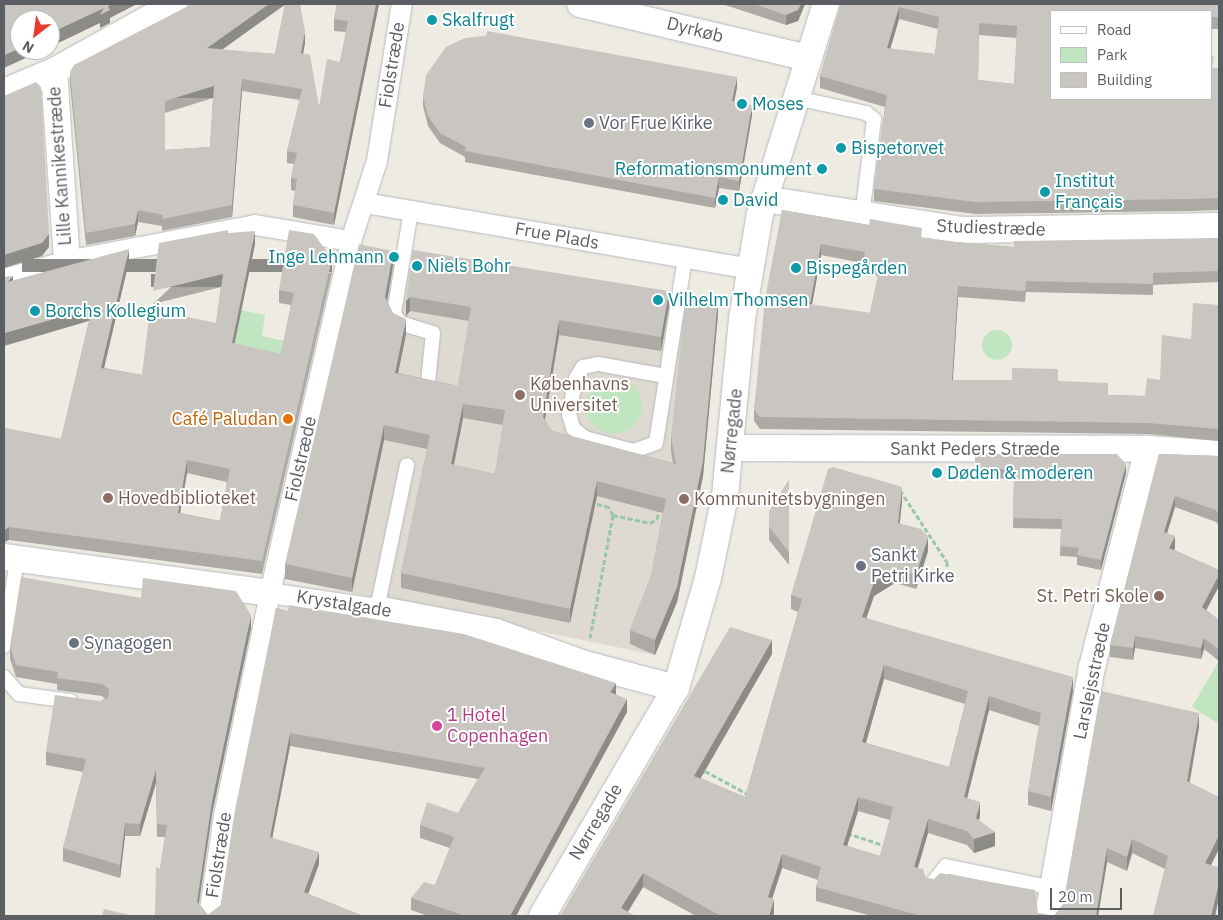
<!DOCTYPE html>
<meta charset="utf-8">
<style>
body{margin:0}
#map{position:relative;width:1223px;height:920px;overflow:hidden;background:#eeebe3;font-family:"IBM Plex Sans",sans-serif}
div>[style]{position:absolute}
.education>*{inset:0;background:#dedad1}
.green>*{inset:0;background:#c0e5c0}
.round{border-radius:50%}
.path>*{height:3px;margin-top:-1.5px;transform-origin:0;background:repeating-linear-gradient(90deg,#99c6a5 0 5px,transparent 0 7.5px)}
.roads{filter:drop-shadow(0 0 1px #b6b9bd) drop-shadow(0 0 1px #b6b9bd)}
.service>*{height:14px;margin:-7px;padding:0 7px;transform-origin:7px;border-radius:7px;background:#fff}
.pedestrian>*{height:20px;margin:-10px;padding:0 10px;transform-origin:10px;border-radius:10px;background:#fff}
.minor>*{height:26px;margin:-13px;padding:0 13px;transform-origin:13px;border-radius:13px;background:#fff}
.wall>*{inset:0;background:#adaaa6}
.shaded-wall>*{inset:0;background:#8d8b87;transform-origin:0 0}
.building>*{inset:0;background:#c9c6c1}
.dots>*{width:14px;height:14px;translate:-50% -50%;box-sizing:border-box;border:2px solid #fff;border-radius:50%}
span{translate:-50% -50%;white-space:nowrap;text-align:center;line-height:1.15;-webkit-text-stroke:4px #fff;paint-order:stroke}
.culture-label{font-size:18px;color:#0d838f}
.left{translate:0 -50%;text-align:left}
.right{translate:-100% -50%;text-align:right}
.street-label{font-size:18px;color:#5b5f64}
.worship-label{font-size:18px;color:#5b616d}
.education-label{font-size:18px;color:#785e54}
.food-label{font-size:18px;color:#c56008}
.hotel-label{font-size:18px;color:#b23c85}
.frame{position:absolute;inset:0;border:5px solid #5b5f64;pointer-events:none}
.legend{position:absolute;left:1050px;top:10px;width:162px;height:90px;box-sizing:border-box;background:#fff;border:1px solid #bdbfc1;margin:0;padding:6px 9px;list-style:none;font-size:15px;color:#5b5f64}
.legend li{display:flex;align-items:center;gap:10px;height:25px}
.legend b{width:25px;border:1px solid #bdbfc1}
.north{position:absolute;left:10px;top:10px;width:50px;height:50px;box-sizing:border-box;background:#fff;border:1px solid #bdbfc1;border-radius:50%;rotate:210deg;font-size:14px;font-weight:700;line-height:20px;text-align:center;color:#5b5f64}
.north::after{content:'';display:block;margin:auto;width:18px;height:22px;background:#e73b30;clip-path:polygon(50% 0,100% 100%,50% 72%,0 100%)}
.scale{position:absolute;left:1050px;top:888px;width:72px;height:22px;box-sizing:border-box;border:2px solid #5b5f64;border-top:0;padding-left:6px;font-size:15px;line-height:18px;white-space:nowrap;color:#5b5f64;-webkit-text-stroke:4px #fff;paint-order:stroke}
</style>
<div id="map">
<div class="education">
<i style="clip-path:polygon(357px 258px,718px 314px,703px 476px,677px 602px,655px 655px,290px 580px)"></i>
</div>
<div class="green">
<i style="clip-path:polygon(241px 310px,265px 315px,262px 336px,307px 346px,301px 371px,232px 356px)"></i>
<i class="round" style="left:982px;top:330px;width:30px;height:30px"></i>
<i class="round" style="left:586px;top:378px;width:56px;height:56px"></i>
<i style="clip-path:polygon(1219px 661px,1219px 724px,1192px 707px)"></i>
</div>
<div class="path">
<i style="left:868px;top:478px;width:28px;rotate:17deg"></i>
<i style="left:900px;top:490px;width:86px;rotate:56.9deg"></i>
<i style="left:947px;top:562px;width:15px;rotate:90deg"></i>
<i style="left:613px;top:515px;width:38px;rotate:12deg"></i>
<i style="left:650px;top:523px;width:8px;rotate:-30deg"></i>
<i style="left:657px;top:519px;width:10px;rotate:-79deg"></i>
<i style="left:590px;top:638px;width:125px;rotate:-79.4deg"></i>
<i style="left:613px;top:515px;width:9px;rotate:-117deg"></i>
<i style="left:609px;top:507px;width:16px;rotate:-166deg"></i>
<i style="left:705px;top:771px;width:49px;rotate:28.1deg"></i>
<i style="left:847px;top:833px;width:41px;rotate:18.4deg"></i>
</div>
<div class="roads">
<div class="service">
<i style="left:796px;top:98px;width:72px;rotate:12.1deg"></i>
<i style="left:866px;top:113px;width:10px;rotate:37deg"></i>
<i style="left:874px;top:119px;width:99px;rotate:97deg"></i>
<i style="left:411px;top:211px;width:103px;rotate:99.5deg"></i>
<i style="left:394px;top:313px;width:12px;rotate:59deg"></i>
<i style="left:400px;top:323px;width:34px;rotate:17deg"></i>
<i style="left:433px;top:333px;width:49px;rotate:95.8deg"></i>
<i style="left:665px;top:376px;width:68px;rotate:-169.8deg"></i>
<i style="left:598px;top:364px;width:15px;rotate:169deg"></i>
<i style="left:583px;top:367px;width:13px;rotate:122deg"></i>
<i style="left:576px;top:378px;width:37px;rotate:101deg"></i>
<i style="left:569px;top:414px;width:15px;rotate:74deg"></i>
<i style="left:573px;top:428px;width:16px;rotate:40deg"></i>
<i style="left:585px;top:438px;width:50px;rotate:15.2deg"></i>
<i style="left:633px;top:451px;width:24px;rotate:-19deg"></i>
<i style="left:656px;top:443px;width:187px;rotate:-81.1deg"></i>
<i style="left:377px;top:609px;width:147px;rotate:-78.2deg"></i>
<i style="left:4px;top:646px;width:88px;rotate:-81.5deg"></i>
<i style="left:4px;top:677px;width:23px;rotate:49deg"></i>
<i style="left:19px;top:694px;width:52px;rotate:7.7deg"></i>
<i style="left:931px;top:885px;width:24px;rotate:-52deg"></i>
<i style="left:946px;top:866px;width:108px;rotate:11.7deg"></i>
</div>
<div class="pedestrian">
<i style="left:365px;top:203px;width:391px;rotate:9.7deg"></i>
<i style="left:4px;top:279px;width:66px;rotate:-15.9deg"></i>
<i style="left:67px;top:261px;width:191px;rotate:-10.8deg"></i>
<i style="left:255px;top:225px;width:97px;rotate:9.5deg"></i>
<i style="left:270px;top:593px;width:108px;rotate:8.5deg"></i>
<i style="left:209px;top:916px;width:101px;rotate:-81.5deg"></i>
<i style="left:224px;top:816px;width:228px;rotate:-78.3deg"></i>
<i style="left:270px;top:593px;width:361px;rotate:-77deg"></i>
<i style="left:351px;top:241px;width:84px;rotate:-72deg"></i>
<i style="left:377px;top:161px;width:159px;rotate:-81deg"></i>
</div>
<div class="minor">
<i style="left:580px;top:4px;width:235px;rotate:13.3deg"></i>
<i style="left:54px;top:71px;width:190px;rotate:86.1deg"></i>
<i style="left:4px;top:92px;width:54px;rotate:-22.8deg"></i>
<i style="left:54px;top:71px;width:138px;rotate:-29deg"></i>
<i style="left:764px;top:199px;width:201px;rotate:8.9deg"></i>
<i style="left:963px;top:230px;width:256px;rotate:-0.9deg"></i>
<i style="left:731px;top:448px;width:417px;rotate:0.1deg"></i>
<i style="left:1148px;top:449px;width:71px;rotate:4deg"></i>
<i style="left:4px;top:557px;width:268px;rotate:7.7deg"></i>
<i style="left:377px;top:609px;width:121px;rotate:10.9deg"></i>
<i style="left:496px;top:632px;width:95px;rotate:19.8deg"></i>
<i style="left:585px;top:664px;width:94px;rotate:14.8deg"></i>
<i style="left:542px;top:916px;width:264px;rotate:-59.6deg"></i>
<i style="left:676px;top:688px;width:115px;rotate:-73.8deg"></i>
<i style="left:708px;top:578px;width:84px;rotate:-78.3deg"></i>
<i style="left:725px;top:496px;width:178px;rotate:-84.5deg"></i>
<i style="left:742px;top:319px;width:107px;rotate:-80.3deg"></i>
<i style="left:760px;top:214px;width:220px;rotate:-72.6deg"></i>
<i style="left:1048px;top:916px;width:253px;rotate:-80deg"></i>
<i style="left:1092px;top:667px;width:225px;rotate:-75.6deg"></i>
</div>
</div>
<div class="wall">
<i style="clip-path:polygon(evenodd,192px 4px,300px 4px,305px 43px,303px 54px,319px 107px,340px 62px,346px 32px,334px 31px,334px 19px,337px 4px,379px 4px,334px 225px,293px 217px,293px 205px,295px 191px,291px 190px,291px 178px,294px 164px,287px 163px,287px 151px,300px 100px,242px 91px,232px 217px,162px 231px,162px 226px,138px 222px,135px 236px,86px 245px,70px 84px,70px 72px,192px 4px,285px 4px,275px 54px,222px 50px,285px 4px,192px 4px,213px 98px,210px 147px,165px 150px,165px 113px,213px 98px)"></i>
<i style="clip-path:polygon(722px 4px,805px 4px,798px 21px,786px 25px)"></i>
<i style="clip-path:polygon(evenodd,841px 4px,1219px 4px,1219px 5px,1218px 5px,1219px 29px,1212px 29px,1212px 11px,1052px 11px,1214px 68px,1219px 68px,1219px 210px,1191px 211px,975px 214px,874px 201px,874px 189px,885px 107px,820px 88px,820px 76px,841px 4px,899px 19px,938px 29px,935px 54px,890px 49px,899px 19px,841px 4px,979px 35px,1017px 38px,1014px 84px,978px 80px,979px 35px)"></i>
<i style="clip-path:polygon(737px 87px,734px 102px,752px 115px,739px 191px,719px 188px,715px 208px,465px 162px,465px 157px,440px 143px,428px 126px,423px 106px,423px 96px)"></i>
<i style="clip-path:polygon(evenodd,782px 210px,869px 225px,922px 239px,1014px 247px,1219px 238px,1219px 282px,1153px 285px,1153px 295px,1026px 292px,1025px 302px,958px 297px,953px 380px,1058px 381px,1108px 395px,1145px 396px,1160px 380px,1191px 339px,1219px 305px,1219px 441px,1148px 434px,760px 429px,754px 421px,754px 410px,782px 210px,821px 255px,863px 263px,863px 273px,878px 276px,870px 313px,812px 305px,821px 255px)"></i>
<i style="clip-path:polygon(evenodd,228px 233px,255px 244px,234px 344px,281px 354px,291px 305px,279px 303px,279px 290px,332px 272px,262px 574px,9px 540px,4px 428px,61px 439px,89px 321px,13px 281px,129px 261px,104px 368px,142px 375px,216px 323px,221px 287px,153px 304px,228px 233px,187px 473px,227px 482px,220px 521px,180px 513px,187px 473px)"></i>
<i style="clip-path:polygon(evenodd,413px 250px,669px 306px,661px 351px,559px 335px,545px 420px,552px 431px,673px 463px,671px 451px,671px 436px,718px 314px,703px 476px,677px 602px,655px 655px,630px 644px,630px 630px,651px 576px,663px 513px,597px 496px,570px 623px,401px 588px,401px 573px,427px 449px,384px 440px,352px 592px,285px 579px,285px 564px,393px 266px,387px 301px,393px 313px,406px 334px,398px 373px,458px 386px,469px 321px,410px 311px,406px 316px,413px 250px,463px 418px,503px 425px,495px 474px,454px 465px,463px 418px)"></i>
<i style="clip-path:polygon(975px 454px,1126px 473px,1101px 570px,1077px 565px,1077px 557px,1060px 556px,1061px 529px,1013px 528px,1014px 479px,975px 478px)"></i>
<i style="clip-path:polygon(1159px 454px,1219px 456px,1219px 526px,1216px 522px,1175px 507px,1167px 533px,1175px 548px,1174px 550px,1219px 570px,1219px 586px,1206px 610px,1219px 620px,1219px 661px,1204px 649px,1201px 659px,1135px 648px,1133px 660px,1110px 657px,1110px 645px)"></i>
<i style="clip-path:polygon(789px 480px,789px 565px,769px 540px,769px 512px)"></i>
<i style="clip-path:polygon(evenodd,902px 501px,900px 523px,928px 551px,916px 589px,895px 583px,874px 596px,866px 618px,1073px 691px,1051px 811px,1028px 805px,1028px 791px,1039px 726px,989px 710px,967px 798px,980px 816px,979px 820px,995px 846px,974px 853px,967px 845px,928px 833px,918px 868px,926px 878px,1038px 913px,1054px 916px,1199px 727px,1190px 782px,1211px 865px,1219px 868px,1219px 897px,1215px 916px,1153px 916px,1165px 869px,1132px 853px,1127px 871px,1107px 862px,1098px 916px,872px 916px,816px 901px,816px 887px,818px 880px,782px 868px,772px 899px,774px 913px,773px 916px,696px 916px,643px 887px,628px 912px,560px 916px,772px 654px,700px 778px,745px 797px,798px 612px,791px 609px,791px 595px,902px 501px,884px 679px,965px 704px,949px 767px,866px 743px,884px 679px,902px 501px,858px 811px,890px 820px,880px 856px,847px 846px,858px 811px)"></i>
<i style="clip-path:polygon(276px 608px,616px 694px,627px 712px,516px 916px,428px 916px,411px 910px,411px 898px,435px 885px,450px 848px,420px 838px,420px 825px,458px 813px,478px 779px,290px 746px,272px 838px,319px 864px,308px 894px,363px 916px,155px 916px,160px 869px,165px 837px,157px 837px,156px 783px,140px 836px,125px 836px,120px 878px,63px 861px,63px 848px,83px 772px,46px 765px,46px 752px,100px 701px,105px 699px,102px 696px,57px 690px,57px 684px,16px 677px,10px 659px,10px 646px,251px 628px,212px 814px,199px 904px,208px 915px,221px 905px)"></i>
</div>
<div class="shaded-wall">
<i style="clip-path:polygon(112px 4px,137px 4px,110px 18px,110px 23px,100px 28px,100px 23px,50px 47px,50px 33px)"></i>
<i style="clip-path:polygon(269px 4px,286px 4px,207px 60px,207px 48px)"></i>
<i style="clip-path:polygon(376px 4px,379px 4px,334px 225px,334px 213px)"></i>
<i style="clip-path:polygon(801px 4px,805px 4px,798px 21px,786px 25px,786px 15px)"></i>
<i style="clip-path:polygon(899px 7px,899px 19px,887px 60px,887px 48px)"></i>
<i style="clip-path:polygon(305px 31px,305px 43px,301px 65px,301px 53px)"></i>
<i style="clip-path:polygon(20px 48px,20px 50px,43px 50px,4px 68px,4px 55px)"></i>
<i style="clip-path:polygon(737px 77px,737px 87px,732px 112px,732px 101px)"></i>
<i style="clip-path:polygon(242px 79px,242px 91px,232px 217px,232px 205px)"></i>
<i style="left:214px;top:86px;width:12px;height:51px;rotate:90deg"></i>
<i style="clip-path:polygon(752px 105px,752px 115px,739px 191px,739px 181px)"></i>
<i style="clip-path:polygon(719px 177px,719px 188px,715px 208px,715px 198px)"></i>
<i style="clip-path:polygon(138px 210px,138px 222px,135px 236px,135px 224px)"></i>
<i style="clip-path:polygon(255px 231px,255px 244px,232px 356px,232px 343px)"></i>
<i style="clip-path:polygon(49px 234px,49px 247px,42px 256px,4px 268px,4px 255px)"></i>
<i style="clip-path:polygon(821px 244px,821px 255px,810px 315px,810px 304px)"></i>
<i style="clip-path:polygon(129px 249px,129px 261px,101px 381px,101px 368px)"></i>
<i style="clip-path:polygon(393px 251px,393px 266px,385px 312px,385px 297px)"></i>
<i style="left:332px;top:259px;width:13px;height:310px;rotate:90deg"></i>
<i style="left:223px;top:274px;width:13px;height:72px;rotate:90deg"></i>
<i style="clip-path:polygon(13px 276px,13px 289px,7px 282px)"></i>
<i style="clip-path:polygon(958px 286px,958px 297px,952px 391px,952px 380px)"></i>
<i style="clip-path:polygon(669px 291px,669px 306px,661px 351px,661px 337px)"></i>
<i style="clip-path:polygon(410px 297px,410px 311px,406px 316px,406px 301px)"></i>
<i style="clip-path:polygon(718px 299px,718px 314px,703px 476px,677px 602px,655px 655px,655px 640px)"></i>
<i style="clip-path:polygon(92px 308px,92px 320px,4px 346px,4px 333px)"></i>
<i style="clip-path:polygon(406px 319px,406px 334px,395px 388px,395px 373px)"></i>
<i style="clip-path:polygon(559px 320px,559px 335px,543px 431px,543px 417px)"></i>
<i style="clip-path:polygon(463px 404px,463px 418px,451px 479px,451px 464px)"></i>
<i style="clip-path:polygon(384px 425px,384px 440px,352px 592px,352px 578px)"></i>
<i style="clip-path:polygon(187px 460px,187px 473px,178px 525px,178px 513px)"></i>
<i style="clip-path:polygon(1126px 464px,1126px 473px,1101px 570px,1101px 560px)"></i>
<i style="clip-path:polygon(597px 481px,597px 496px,570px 623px,570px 609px)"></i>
<i style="clip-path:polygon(902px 487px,902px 501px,898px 536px,898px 523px)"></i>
<i style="clip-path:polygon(1175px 496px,1175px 507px,1164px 543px,1164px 532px)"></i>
<i style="clip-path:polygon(9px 527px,9px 540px,4px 542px,4px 530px)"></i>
<i style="clip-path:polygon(1175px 536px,1175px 548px,1169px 559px,1169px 548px)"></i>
<i style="clip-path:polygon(928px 537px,928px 551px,916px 589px,916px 575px)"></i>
<i style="clip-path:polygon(895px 569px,895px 583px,874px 596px,862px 631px,862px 617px,874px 582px)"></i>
<i style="clip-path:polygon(1219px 575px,1219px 586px,1202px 618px,1202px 607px)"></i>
<i style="clip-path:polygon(251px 615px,251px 628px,212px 814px,197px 914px,197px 902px,212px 801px)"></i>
<i style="clip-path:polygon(1135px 636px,1135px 648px,1133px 660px,1133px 648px)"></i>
<i style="clip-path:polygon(1204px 638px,1204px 649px,1201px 659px,1201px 648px)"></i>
<i style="clip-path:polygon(772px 640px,772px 654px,694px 790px,694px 776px)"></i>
<i style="clip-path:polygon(884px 665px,884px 679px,862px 756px,862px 742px)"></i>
<i style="clip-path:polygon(1073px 677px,1073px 691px,1051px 811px,1051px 797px)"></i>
<i style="clip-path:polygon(616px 683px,616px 696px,610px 692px)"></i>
<i style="clip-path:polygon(989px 696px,989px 710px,964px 811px,964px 797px)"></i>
<i style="clip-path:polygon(627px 699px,627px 712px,516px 916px,510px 916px)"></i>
<i style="clip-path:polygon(1199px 713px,1199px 727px,1187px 794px,1187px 781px)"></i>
<i style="clip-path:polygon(290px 733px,290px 746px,270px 850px,270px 837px)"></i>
<i style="clip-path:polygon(156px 770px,156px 783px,140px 836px,140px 824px)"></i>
<i style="clip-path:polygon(858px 797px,858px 811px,843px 859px,843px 845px)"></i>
<i style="clip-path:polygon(980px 802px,980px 816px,976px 832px,976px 818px)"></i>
<i style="clip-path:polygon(928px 819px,928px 833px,914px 880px,914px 867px)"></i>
<i style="clip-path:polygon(125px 823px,125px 836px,120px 878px,120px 865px)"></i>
<i style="clip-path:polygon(995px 832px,995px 846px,974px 853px,974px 839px)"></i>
<i style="clip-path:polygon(1219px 835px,1219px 849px,1205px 877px,1205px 863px)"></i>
<i style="clip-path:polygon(1132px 839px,1132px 853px,1127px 871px,1127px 857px)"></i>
<i style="clip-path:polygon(1107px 848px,1107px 862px,1098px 916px,1096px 916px)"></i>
<i style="clip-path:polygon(319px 852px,319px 864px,304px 905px,304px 892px)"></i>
<i style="clip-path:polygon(782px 854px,782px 868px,768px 911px,768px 897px)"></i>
<i style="clip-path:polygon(643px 873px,643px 887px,625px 916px,621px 908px)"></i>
<i style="clip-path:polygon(1219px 883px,1219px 897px,1215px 916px,1211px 916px)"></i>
<i style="clip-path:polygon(774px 899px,774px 913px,773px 916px,769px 916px)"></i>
</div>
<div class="building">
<i style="clip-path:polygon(4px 4px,112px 4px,108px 6px,110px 10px,100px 15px,104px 8px,50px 33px,50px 20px,20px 20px,20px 48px,4px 55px)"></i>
<i style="clip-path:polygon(evenodd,192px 4px,269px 4px,207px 48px,275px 54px,285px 4px,300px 4px,305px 31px,301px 53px,310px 55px,319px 107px,327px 59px,340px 62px,348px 21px,334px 19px,337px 4px,376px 4px,334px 213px,293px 205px,297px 179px,291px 178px,297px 153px,287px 151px,302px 89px,242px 79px,232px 205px,162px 219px,163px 215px,138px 210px,135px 224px,86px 233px,70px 72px,74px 65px,192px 4px,214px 86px,210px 147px,165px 150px,165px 101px,214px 86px)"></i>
<i style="clip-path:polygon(754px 4px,801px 4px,798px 10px,786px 15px)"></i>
<i style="clip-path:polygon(evenodd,841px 4px,1218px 4px,1219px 17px,1212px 17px,1212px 11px,1052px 11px,1052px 99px,1212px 99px,1212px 56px,1214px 57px,1212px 68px,1219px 68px,1219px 198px,1191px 199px,975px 202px,874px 189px,887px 95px,820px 76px,841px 4px,899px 7px,939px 17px,935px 54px,887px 48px,899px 7px,841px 4px,979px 23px,1017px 26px,1014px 84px,978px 80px,979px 23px)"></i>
<i style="clip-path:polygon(487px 31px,737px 77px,732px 101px,752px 105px,739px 181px,719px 177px,715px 198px,465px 151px,466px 147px,440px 133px,428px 116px,423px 96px,426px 75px,446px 47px,465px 38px,486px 36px)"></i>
<i style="clip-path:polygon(36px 82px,41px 87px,49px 234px,42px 243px,4px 255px,4px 96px)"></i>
<i style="clip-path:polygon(evenodd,782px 210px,869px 225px,870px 219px,922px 228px,921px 239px,1014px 247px,1014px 241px,1219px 238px,1219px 271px,1153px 273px,1153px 284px,1026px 281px,1025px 291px,958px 286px,952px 380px,1012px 380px,1012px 368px,1058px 369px,1058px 381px,1108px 383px,1108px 395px,1145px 396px,1147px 378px,1160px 380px,1162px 335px,1191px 339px,1193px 303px,1219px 305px,1219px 429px,1148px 423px,760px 417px,754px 410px,765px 299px,782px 210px,821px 244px,865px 252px,863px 262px,880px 265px,870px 313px,810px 304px,821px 244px)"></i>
<i style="clip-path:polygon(evenodd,228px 230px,228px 233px,255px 231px,232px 343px,281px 354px,294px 293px,279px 290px,289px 230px,314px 234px,332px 259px,262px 561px,9px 527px,4px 530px,4px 428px,61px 439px,92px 308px,4px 333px,4px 277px,13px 276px,7px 282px,129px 249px,101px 368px,142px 375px,150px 309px,216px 323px,223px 274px,153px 291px,159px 243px,228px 230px,187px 460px,230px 469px,220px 521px,178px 513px,187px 460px)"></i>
<i style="clip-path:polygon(evenodd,359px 244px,393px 251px,385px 297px,393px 313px,406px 319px,395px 373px,458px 386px,471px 307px,410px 297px,406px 301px,413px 250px,669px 291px,661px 337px,559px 320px,543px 417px,552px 431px,676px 464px,671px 436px,686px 294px,718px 299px,703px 461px,677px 587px,655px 640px,630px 630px,651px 576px,666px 499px,597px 481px,570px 609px,401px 573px,430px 435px,384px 425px,352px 578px,285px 564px,359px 244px,463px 404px,505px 410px,495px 474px,451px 464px,463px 404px)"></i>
<i style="clip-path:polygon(975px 454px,1117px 454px,1126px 464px,1101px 560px,1077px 555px,1079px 548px,1060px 546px,1062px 519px,1013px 518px,1014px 469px,975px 469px)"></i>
<i style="clip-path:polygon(1159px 454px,1219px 456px,1219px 515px,1216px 510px,1175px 496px,1164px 532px,1175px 536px,1169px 548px,1219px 570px,1219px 575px,1202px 607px,1219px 620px,1219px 650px,1204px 638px,1201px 648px,1135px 636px,1133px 648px,1110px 645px)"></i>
<i style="clip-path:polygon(evenodd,833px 467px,902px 487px,898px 523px,921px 529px,928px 537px,916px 575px,895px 569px,874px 582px,862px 617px,1073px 677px,1051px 797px,1028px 791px,1041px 713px,989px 696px,964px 797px,980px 802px,976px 818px,995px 832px,974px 839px,967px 831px,928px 819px,914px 867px,923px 869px,926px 878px,934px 879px,940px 873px,1035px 890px,1038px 913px,1054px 916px,1063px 905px,1101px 691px,1199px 713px,1187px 781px,1219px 797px,1219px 835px,1205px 863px,1219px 868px,1219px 883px,1211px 916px,1153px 916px,1168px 856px,1132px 839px,1127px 857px,1107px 848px,1096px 916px,921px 916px,816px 887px,821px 867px,782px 854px,768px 897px,774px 899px,769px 916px,721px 916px,643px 873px,621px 908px,636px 916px,560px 916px,730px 627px,772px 640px,694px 776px,745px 797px,802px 599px,791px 595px,828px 469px,833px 467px,884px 665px,968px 691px,949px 767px,862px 742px,884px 665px,833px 467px,858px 797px,893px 807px,880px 856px,843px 845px,858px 797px)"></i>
<i style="clip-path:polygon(789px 480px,789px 552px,769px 527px,769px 512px)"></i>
<i style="clip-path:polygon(21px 577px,141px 598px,143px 578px,236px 591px,251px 615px,212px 801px,197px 902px,208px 915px,221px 905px,236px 805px,276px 608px,288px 611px,289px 605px,464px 634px,616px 683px,610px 692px,627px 699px,510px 916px,462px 916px,463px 915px,411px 898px,424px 882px,435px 885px,454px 837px,420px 825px,427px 802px,458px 813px,485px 768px,290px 733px,270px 837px,319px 852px,304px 892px,363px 916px,155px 916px,156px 867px,160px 869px,167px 825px,157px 824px,156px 770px,140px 824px,125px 823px,120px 865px,63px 848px,86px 759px,46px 752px,55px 695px,100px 701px,108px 698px,109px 689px,102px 684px,57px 678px,58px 672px,16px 665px,10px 646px)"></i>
<i style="clip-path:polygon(104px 909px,134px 916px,102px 916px)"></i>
</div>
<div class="dots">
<i style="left:432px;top:20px;background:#0f9aa8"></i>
<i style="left:742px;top:104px;background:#0f9aa8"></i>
<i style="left:589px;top:123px;background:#6b7280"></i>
<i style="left:841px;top:148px;background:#0f9aa8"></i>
<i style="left:822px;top:169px;background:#0f9aa8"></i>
<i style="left:1045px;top:192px;background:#0f9aa8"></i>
<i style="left:723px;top:200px;background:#0f9aa8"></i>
<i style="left:394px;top:257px;background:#0f9aa8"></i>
<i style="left:417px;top:266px;background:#0f9aa8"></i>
<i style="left:796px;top:268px;background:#0f9aa8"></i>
<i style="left:658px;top:300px;background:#0f9aa8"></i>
<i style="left:35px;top:311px;background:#0f9aa8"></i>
<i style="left:520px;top:395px;background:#8d6e63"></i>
<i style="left:288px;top:419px;background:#e8710a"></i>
<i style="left:937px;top:473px;background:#0f9aa8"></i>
<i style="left:108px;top:498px;background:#8d6e63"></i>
<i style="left:684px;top:499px;background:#8d6e63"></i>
<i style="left:861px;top:566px;background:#6b7280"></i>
<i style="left:1159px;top:596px;background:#8d6e63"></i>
<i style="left:74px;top:643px;background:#6b7280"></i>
<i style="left:437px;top:726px;background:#d1479c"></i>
</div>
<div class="culture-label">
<span class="left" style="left:442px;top:20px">Skalfrugt</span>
<span class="left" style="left:752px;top:104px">Moses</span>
<span class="left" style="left:851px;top:148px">Bispetorvet</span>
<span class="right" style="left:812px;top:169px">Reformationsmonument</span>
<span class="left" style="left:1055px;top:192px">Institut<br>Français</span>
<span class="left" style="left:733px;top:200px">David</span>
<span class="right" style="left:384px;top:257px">Inge Lehmann</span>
<span class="left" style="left:427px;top:266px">Niels Bohr</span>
<span class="left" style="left:806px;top:268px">Bispegården</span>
<span class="left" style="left:668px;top:300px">Vilhelm Thomsen</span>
<span class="left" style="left:45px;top:311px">Borchs Kollegium</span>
<span class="left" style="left:947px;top:473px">Døden &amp; moderen</span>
</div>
<div class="street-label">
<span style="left:695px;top:30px;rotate:14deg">Dyrkøb</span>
<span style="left:392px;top:65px;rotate:-81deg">Fiolstræde</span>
<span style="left:60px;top:166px;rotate:-94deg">Lille Kannikestræde</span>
<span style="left:991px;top:228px;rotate:2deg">Studiestræde</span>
<span style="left:557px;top:236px;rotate:10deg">Frue Plads</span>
<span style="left:732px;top:431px;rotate:-84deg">Nørregade</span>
<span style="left:975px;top:449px">Sankt Peders Stræde</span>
<span style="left:301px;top:459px;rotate:-77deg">Fiolstræde</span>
<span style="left:344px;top:604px;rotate:9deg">Krystalgade</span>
<span style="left:1092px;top:681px;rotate:-78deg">Larslejsstræde</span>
<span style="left:596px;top:822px;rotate:-59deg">Nørregade</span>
<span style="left:219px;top:855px;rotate:-81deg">Fiolstræde</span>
</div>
<div class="worship-label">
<span class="left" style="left:599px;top:123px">Vor Frue Kirke</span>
<span class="left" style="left:871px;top:566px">Sankt<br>Petri Kirke</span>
<span class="left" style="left:84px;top:643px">Synagogen</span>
</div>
<div class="education-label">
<span class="left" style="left:530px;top:395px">Københavns<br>Universitet</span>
<span class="left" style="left:118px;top:498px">Hovedbiblioteket</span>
<span class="left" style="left:694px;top:499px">Kommunitetsbygningen</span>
<span class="right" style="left:1149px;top:596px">St. Petri Skole</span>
</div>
<div class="food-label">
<span class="right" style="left:278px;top:419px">Café Paludan</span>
</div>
<div class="hotel-label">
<span class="left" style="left:447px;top:726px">1 Hotel<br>Copenhagen</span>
</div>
<div class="frame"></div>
<ul class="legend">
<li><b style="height:6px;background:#fff"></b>Road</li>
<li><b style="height:14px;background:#c0e5c0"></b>Park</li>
<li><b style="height:14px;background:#c9c6c1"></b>Building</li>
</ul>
<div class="north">N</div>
<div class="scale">20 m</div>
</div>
